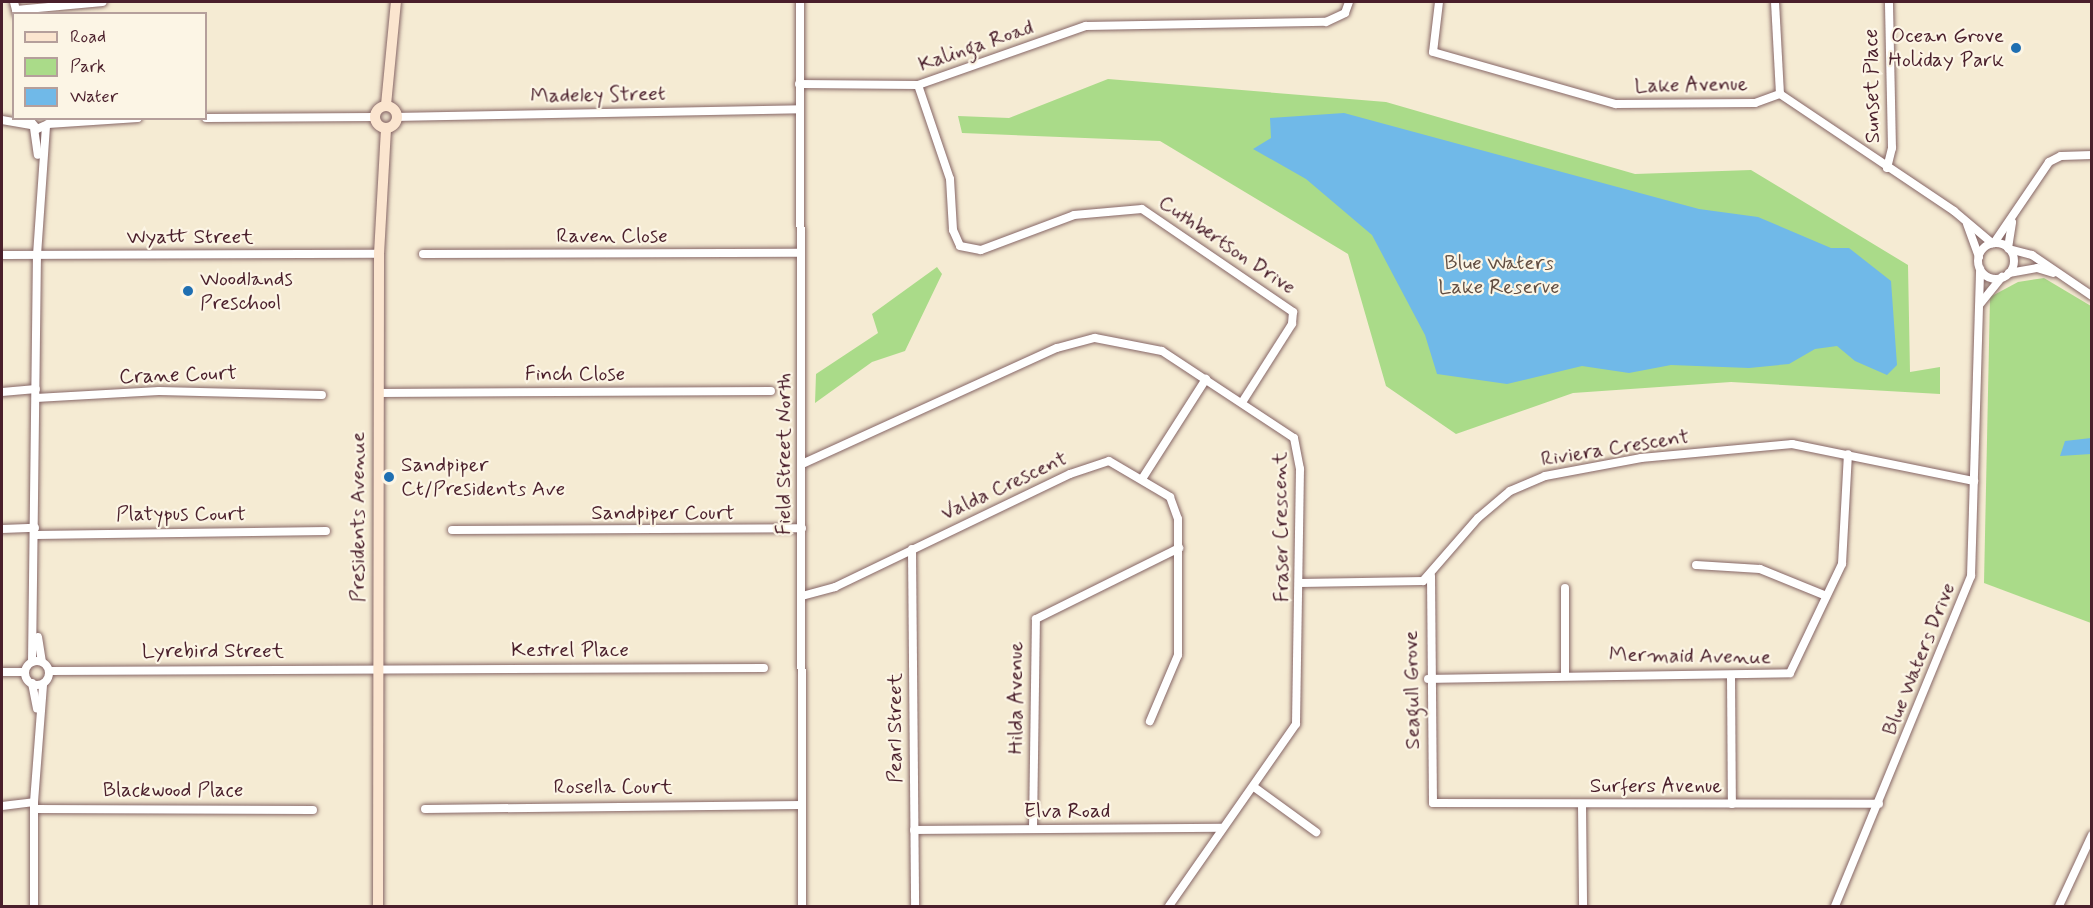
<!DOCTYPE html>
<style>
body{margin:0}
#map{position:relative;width:2093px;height:908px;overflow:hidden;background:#f5ebd3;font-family:Mynerve,sans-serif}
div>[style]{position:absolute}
.green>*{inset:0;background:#aadb89}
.water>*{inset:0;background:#70b9e8}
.roads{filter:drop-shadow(0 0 2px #866666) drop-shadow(0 0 2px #866666)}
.street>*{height:8px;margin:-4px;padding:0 4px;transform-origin:4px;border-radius:4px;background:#fff}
.street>.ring{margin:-4px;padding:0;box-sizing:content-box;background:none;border:8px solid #fff;border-radius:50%}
.secondary>*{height:10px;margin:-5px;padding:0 5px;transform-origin:5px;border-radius:5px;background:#fbe5cf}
.secondary>.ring{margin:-5px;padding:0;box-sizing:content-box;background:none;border:10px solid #fbe5cf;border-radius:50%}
.dots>*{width:16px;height:16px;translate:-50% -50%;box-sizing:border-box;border:3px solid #fcf5e5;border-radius:50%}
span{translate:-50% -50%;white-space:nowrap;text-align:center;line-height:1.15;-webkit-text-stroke:4.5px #fcf5e5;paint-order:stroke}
.poi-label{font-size:21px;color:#4a1f2b}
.right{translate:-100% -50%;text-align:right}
.left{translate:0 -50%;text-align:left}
.street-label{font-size:21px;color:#4a1f2b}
.park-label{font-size:21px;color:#624e42}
.frame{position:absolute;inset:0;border:3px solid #4a1f2b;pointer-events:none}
.legend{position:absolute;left:12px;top:12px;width:195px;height:108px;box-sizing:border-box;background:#fcf5e5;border:2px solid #b59f9b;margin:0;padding:8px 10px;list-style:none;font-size:18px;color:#4a1f2b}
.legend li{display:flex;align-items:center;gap:12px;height:30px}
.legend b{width:30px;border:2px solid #b59f9b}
</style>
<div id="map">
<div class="green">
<i style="clip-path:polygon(1108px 79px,1386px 102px,1635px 174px,1751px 170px,1908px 265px,1910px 372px,1940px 367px,1940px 394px,1731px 382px,1573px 393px,1456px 434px,1386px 386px,1348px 254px,1160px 141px,962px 133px,958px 116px,1009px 118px)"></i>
<i style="clip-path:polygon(937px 267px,942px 274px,905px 351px,872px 362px,815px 403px,816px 374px,878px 333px,872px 314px)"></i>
<i style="clip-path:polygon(2044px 278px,2091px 306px,2091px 623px,1984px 583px,1990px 297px,2018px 282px)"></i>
</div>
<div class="water">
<i style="clip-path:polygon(1344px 113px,1699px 209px,1758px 217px,1831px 248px,1849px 248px,1891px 281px,1897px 365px,1887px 375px,1855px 361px,1837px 346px,1815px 349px,1789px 364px,1749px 368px,1671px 365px,1629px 373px,1582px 366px,1507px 384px,1437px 374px,1425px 335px,1372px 235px,1306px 179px,1253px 149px,1271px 138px,1270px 118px)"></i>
<i style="clip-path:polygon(2091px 438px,2091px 454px,2060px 456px,2065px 441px)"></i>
</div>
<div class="roads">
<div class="street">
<i style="left:14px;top:2px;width:12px;rotate:76deg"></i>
<i style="left:800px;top:2px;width:904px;rotate:89.87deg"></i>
<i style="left:1439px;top:2px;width:50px;rotate:96.8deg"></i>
<i style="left:1433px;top:52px;width:190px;rotate:15.9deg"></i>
<i style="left:1616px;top:104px;width:139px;rotate:-0.4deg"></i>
<i style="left:1755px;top:103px;width:27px;rotate:-20deg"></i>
<i style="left:1780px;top:94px;width:210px;rotate:33.9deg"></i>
<i style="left:1954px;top:211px;width:50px;rotate:40.1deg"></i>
<i style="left:1775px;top:2px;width:92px;rotate:86.9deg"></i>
<i style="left:16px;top:10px;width:87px;rotate:-5.3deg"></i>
<i style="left:799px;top:84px;width:119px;rotate:0.5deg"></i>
<i style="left:918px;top:85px;width:178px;rotate:-19.4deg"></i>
<i style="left:1086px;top:26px;width:240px;rotate:-1deg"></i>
<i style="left:1326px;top:22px;width:21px;rotate:-25deg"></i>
<i style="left:1345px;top:13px;width:12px;rotate:-70deg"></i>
<i style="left:918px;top:85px;width:99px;rotate:71.2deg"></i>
<i style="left:950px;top:179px;width:51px;rotate:86.6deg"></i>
<i style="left:953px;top:230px;width:17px;rotate:66deg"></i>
<i style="left:960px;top:246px;width:21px;rotate:11deg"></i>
<i style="left:981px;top:250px;width:99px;rotate:-20.6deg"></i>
<i style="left:1074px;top:215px;width:68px;rotate:-5deg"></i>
<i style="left:1142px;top:209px;width:183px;rotate:34.3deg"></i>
<i style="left:1293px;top:312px;width:12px;rotate:95deg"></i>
<i style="left:1292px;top:324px;width:91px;rotate:122.5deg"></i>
<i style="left:398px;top:117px;width:400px;rotate:-1.1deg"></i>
<i style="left:28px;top:118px;width:14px;rotate:51deg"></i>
<i style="left:37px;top:129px;width:12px;rotate:-24deg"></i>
<i style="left:206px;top:118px;width:169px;rotate:-0.3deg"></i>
<i style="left:2px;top:120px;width:28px;rotate:10deg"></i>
<i style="left:48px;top:124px;width:90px;rotate:-3.8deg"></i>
<i style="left:34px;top:128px;width:27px;rotate:82deg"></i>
<i style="left:1887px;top:168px;width:21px;rotate:-76deg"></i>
<i style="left:1892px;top:148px;width:146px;rotate:-91.2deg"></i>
<i style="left:1967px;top:224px;width:35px;rotate:70deg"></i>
<i style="left:1994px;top:243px;width:98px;rotate:-55.8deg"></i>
<i style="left:2049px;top:162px;width:13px;rotate:-27deg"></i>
<i style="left:2061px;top:156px;width:31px;rotate:-2deg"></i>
<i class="ring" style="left:1978px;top:243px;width:28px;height:28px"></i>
<i style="left:2008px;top:248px;width:26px;rotate:-81deg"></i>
<i style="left:2009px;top:249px;width:24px;rotate:15deg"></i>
<i style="left:2032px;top:255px;width:73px;rotate:34.3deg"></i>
<i style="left:423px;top:254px;width:377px;rotate:-0.2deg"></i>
<i style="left:2px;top:255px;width:377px;rotate:-0.2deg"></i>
<i style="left:2009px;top:273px;width:28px;rotate:-10deg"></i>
<i style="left:2037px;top:268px;width:17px;rotate:17deg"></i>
<i style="left:1980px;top:304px;width:35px;rotate:-51deg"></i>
<i style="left:2px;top:392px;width:34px;rotate:-5deg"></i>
<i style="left:378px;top:393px;width:393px;rotate:-0.3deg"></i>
<i style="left:36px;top:398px;width:123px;rotate:-3.3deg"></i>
<i style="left:159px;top:391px;width:163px;rotate:1.4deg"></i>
<i style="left:802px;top:464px;width:280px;rotate:-24.5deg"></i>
<i style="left:1057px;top:348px;width:39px;rotate:-15deg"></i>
<i style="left:1095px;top:338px;width:68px;rotate:11deg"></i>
<i style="left:1162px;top:351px;width:158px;rotate:33.4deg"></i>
<i style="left:1294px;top:438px;width:32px;rotate:79deg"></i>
<i style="left:1300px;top:469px;width:255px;rotate:90.9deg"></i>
<i style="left:1296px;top:724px;width:222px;rotate:124.9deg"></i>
<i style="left:1142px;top:479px;width:119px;rotate:-57.4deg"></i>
<i style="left:2px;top:529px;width:33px;rotate:-2deg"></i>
<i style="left:452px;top:530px;width:350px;rotate:-0.3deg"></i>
<i style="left:35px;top:535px;width:291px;rotate:-0.8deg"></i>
<i style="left:912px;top:549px;width:357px;rotate:89.5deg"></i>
<i style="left:1696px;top:565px;width:64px;rotate:3.6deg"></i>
<i style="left:1760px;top:569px;width:69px;rotate:22.1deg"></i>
<i style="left:1431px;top:576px;width:227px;rotate:89.5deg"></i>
<i style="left:1433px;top:803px;width:446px;rotate:0.1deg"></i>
<i style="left:1300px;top:583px;width:123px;rotate:-0.9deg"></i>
<i style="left:1423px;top:581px;width:84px;rotate:-48.9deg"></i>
<i style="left:1478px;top:518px;width:42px;rotate:-40.2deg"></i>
<i style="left:1510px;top:491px;width:38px;rotate:-23deg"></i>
<i style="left:1545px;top:476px;width:98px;rotate:-10.6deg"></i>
<i style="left:1641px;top:458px;width:152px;rotate:-5.3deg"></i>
<i style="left:1792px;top:444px;width:186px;rotate:11.5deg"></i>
<i style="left:1565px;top:588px;width:85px;rotate:90deg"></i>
<i style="left:802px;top:596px;width:34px;rotate:-15deg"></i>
<i style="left:835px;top:587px;width:261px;rotate:-25.7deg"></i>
<i style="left:1070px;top:474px;width:41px;rotate:-18.4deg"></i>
<i style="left:1109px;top:461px;width:71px;rotate:30.5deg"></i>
<i style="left:1170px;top:497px;width:23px;rotate:70deg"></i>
<i style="left:1178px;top:519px;width:136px;rotate:90deg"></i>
<i style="left:1178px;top:655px;width:72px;rotate:113deg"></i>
<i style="left:38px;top:637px;width:25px;rotate:81deg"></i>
<i class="ring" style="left:25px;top:661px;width:16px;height:16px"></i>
<i style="left:32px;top:662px;width:407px;rotate:-89.3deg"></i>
<i style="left:37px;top:255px;width:128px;rotate:-86deg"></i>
<i style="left:49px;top:671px;width:715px;rotate:-0.24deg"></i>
<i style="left:2px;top:672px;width:23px"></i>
<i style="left:1731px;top:675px;width:129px;rotate:89.6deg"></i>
<i style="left:1428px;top:679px;width:362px;rotate:-0.9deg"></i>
<i style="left:1790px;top:673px;width:121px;rotate:-64.5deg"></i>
<i style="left:1842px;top:564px;width:110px;rotate:-86.9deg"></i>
<i style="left:32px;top:683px;width:26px;rotate:79deg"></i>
<i style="left:1254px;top:787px;width:77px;rotate:36deg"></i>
<i style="left:1582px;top:804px;width:102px;rotate:89.4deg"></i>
<i style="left:2px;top:806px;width:32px;rotate:-7deg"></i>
<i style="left:34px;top:809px;width:279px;rotate:0.2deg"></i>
<i style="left:425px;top:809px;width:377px;rotate:-0.6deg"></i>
<i style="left:1033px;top:829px;width:210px;rotate:-89.2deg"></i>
<i style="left:1036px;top:619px;width:160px;rotate:-26.4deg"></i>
<i style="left:914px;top:830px;width:307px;rotate:-0.4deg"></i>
<i style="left:34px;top:906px;width:104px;rotate:-90deg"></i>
<i style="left:34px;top:802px;width:118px;rotate:-85.6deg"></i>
<i style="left:1835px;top:906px;width:357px;rotate:-67.6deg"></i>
<i style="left:1971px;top:576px;width:307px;rotate:-88.3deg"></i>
<i style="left:2059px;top:906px;width:78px;rotate:-65.1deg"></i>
</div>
<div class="secondary">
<i style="left:386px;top:105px;width:103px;rotate:-84.5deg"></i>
<i class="ring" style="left:375px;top:106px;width:12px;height:12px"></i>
<i style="left:378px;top:906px;width:652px;rotate:-89.91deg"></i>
<i style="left:379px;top:254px;width:126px;rotate:-86.8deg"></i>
</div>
</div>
<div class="dots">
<i style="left:2016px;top:48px;background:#1f6fb2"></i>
<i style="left:188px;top:291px;background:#1f6fb2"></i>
<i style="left:389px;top:477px;background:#1f6fb2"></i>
</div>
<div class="poi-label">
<span class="right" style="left:2004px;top:48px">Ocean Grove<br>Holiday Park</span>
<span class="left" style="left:200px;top:291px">Woodlands<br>Preschool</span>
<span class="left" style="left:401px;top:477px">Sandpiper<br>Ct/Presidents Ave</span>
</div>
<div class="street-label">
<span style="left:976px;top:46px;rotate:-19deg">Kalinga Road</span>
<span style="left:1691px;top:85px;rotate:-1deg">Lake Avenue</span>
<span style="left:1872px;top:86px;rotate:-91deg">Sunset Place</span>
<span style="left:598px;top:95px;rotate:-1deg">Madeley Street</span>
<span style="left:612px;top:236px">Raven Close</span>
<span style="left:190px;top:237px">Wyatt Street</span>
<span style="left:1227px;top:245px;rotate:34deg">Cuthbertson Drive</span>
<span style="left:575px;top:374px">Finch Close</span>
<span style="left:178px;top:375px;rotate:-2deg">Crane Court</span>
<span style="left:1615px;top:448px;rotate:-9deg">Riviera Crescent</span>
<span style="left:784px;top:454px;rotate:-90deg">Field Street North</span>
<span style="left:1004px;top:486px;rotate:-25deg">Valda Crescent</span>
<span style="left:663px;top:513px">Sandpiper Court</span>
<span style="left:181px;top:514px">Platypus Court</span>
<span style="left:358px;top:517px;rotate:-90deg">Presidents Avenue</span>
<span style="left:1281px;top:527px;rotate:-91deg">Fraser Crescent</span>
<span style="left:570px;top:650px">Kestrel Place</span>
<span style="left:213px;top:651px">Lyrebird Street</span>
<span style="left:1690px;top:656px;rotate:1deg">Mermaid Avenue</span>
<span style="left:1919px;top:659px;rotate:-68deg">Blue Waters Drive</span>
<span style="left:1412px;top:690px;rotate:-91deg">Seagull Grove</span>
<span style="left:1016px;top:698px;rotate:-90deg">Hilda Avenue</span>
<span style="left:895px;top:728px;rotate:-90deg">Pearl Street</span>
<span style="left:1656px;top:786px">Surfers Avenue</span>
<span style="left:613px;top:787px">Rosella Court</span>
<span style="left:173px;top:790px">Blackwood Place</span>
<span style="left:1067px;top:811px">Elva Road</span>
</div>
<div class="park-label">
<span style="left:1499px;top:275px">Blue Waters<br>Lake Reserve</span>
</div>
<div class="frame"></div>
<ul class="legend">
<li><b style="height:8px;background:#fbe5cf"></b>Road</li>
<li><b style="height:16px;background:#aadb89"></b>Park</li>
<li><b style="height:16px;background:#70b9e8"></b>Water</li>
</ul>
</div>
